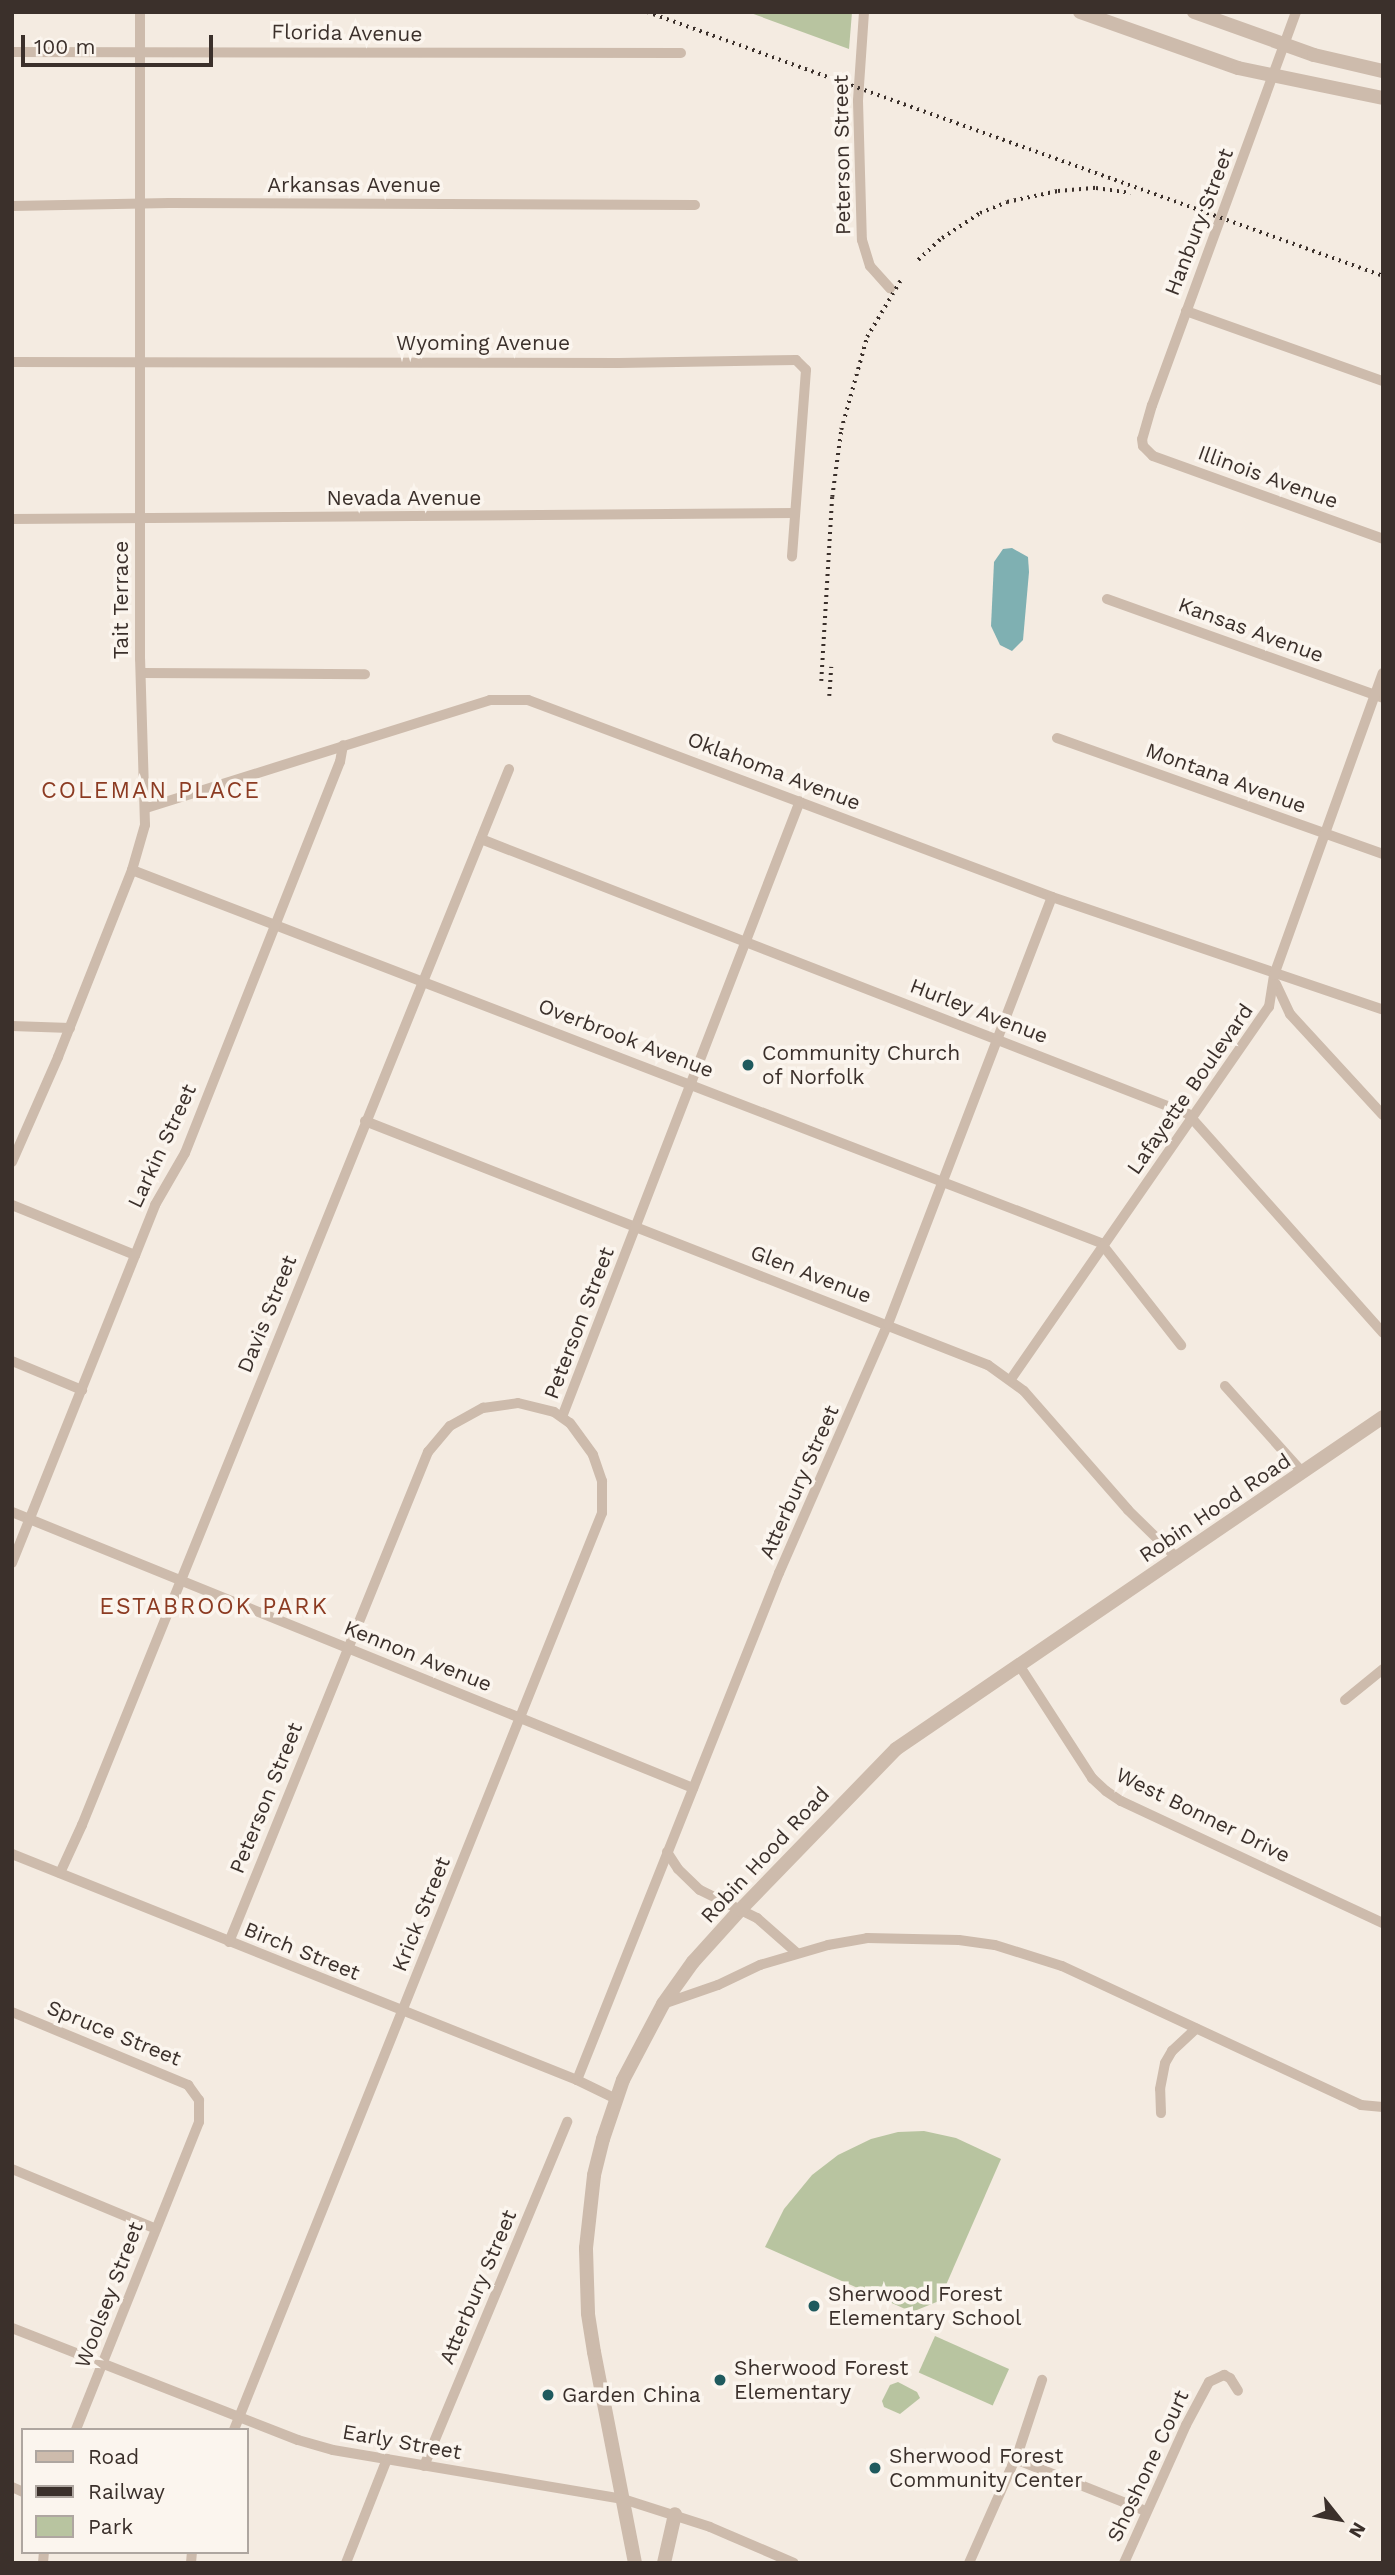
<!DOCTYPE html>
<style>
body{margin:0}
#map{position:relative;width:1395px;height:2575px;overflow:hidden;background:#f4ebe1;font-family:"Work Sans",sans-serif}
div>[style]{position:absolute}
.green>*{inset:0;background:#b8c4a0;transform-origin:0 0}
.water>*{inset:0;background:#7fb0b2}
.minor>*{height:10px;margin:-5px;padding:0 5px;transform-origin:5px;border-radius:5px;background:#cdbbac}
.tertiary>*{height:14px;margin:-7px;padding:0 7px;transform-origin:7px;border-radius:7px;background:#cdbbac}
.rail>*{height:3.5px;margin-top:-1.75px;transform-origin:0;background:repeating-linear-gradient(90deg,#3b302b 0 2px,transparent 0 7px)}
.dots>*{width:19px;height:19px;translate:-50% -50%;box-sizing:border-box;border:4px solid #fbf5ee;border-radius:50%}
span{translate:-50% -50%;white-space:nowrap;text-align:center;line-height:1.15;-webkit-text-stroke:7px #fbf5ee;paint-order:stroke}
.street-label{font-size:21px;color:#3b302b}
.poi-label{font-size:21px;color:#3b302b}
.left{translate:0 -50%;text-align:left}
.neighbourhood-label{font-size:23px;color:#8c3b22;letter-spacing:2px}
.frame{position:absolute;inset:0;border:14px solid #3b302b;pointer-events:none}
.legend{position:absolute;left:21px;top:2428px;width:228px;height:126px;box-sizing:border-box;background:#fbf5ee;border:2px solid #aea6a0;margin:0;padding:9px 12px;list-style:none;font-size:21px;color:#3b302b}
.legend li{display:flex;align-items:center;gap:14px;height:35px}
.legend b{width:35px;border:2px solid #aea6a0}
.north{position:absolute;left:1304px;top:2484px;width:70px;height:70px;-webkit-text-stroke:5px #fbf5ee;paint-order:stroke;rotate:121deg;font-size:19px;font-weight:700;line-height:28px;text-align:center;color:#3b302b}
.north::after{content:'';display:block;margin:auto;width:24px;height:32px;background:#3b302b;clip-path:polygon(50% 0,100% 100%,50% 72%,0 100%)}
.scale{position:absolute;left:21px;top:35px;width:192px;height:32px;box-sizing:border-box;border:4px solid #3b302b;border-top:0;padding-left:9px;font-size:21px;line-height:24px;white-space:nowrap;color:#3b302b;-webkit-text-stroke:5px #fbf5ee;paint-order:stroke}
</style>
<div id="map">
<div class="green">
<i style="clip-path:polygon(748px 12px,852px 12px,849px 49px)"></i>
<i style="clip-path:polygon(924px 2131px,956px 2138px,1001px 2159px,939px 2301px,912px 2312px,765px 2247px,784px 2209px,812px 2175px,838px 2155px,871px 2139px,898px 2132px)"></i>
<i style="left:935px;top:2336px;width:81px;height:40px;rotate:24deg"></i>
<i style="clip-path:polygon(898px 2382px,917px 2392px,920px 2398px,900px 2414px,884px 2407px,882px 2401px,890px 2385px)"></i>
</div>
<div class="water">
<i style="clip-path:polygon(1012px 548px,1028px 557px,1029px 572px,1023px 640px,1012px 651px,1000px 645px,991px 626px,994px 562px,1003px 549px)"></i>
</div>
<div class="minor">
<i style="left:864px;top:12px;width:89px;rotate:93.9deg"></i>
<i style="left:858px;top:101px;width:139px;rotate:88.4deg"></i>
<i style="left:862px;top:240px;width:27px;rotate:73deg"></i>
<i style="left:870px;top:266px;width:30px;rotate:48deg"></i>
<i style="left:1296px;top:12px;width:419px;rotate:110.1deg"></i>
<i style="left:1152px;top:405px;width:35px;rotate:106deg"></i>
<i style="left:1142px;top:439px;width:7px;rotate:82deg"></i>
<i style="left:1143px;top:446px;width:14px;rotate:45deg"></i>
<i style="left:1153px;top:456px;width:245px;rotate:19.8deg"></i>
<i style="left:12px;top:52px;width:669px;rotate:0.09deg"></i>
<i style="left:12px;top:206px;width:157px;rotate:-1.1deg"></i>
<i style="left:169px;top:203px;width:526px;rotate:0.22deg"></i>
<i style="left:1186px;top:311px;width:209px;rotate:19.6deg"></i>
<i style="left:12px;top:362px;width:607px;rotate:0.09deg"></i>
<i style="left:619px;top:363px;width:177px;rotate:-1deg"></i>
<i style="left:796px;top:360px;width:14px;rotate:45deg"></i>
<i style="left:806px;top:370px;width:187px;rotate:94.3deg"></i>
<i style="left:12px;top:519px;width:783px;rotate:-0.44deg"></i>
<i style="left:1107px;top:599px;width:293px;rotate:19.7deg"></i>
<i style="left:141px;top:673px;width:224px;rotate:0.3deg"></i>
<i style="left:1057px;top:738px;width:346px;rotate:19.6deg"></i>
<i style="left:146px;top:808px;width:361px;rotate:-17.4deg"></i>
<i style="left:490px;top:700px;width:38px"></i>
<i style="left:528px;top:700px;width:560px;rotate:20.6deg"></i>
<i style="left:1052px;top:897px;width:350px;rotate:18.8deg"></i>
<i style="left:481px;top:839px;width:759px;rotate:21.25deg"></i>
<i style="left:1188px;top:1114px;width:293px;rotate:48.3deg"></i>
<i style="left:132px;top:870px;width:1038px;rotate:21.05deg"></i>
<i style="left:1101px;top:1243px;width:130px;rotate:51.9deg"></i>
<i style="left:1276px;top:984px;width:33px;rotate:65deg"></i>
<i style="left:1290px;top:1014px;width:137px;rotate:47.4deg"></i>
<i style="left:12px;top:1026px;width:58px;rotate:2deg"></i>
<i style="left:365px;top:1121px;width:669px;rotate:21.39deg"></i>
<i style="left:988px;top:1365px;width:44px;rotate:35.8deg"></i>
<i style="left:1024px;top:1391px;width:158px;rotate:48.8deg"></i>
<i style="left:1128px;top:1510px;width:70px;rotate:44.4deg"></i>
<i style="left:12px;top:1162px;width:115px;rotate:-66.3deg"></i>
<i style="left:58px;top:1057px;width:201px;rotate:-68.4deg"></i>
<i style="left:132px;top:870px;width:47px;rotate:-73.9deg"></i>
<i style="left:145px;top:825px;width:166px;rotate:-91.7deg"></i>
<i style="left:140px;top:659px;width:647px;rotate:-90deg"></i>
<i style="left:12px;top:1205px;width:133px;rotate:22.1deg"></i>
<i style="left:12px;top:1361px;width:76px;rotate:22.5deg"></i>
<i style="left:1011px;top:1379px;width:453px;rotate:-55.3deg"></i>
<i style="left:1269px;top:1007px;width:32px;rotate:-81deg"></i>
<i style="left:1274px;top:975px;width:321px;rotate:-70.2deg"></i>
<i style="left:1225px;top:1386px;width:117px;rotate:48.1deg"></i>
<i style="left:562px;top:1417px;width:660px;rotate:-68.88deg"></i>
<i style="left:12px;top:1512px;width:735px;rotate:22.06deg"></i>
<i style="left:12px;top:1563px;width:386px;rotate:-68.2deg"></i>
<i style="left:155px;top:1205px;width:60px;rotate:-60deg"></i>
<i style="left:185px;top:1153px;width:421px;rotate:-68.4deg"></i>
<i style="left:340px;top:762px;width:17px;rotate:-80deg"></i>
<i style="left:1019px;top:1665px;width:135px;rotate:57.1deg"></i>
<i style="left:1092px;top:1778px;width:19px;rotate:43deg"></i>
<i style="left:1106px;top:1791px;width:18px;rotate:34deg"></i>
<i style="left:1121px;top:1801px;width:289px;rotate:25deg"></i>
<i style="left:1345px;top:1700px;width:49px;rotate:-39.2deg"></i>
<i style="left:667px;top:1852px;width:20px;rotate:57deg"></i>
<i style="left:678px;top:1869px;width:30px;rotate:44deg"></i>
<i style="left:700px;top:1890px;width:64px;rotate:26.2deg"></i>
<i style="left:757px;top:1918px;width:53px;rotate:41.2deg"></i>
<i style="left:12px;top:1854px;width:609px;rotate:21.8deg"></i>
<i style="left:577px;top:2080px;width:43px;rotate:26deg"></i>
<i style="left:60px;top:1873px;width:53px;rotate:-65.4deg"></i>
<i style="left:82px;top:1825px;width:1139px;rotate:-67.98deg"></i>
<i style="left:229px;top:1942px;width:529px;rotate:-67.9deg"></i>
<i style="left:428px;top:1452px;width:34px;rotate:-50deg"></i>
<i style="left:450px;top:1426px;width:38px;rotate:-29deg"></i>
<i style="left:483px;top:1408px;width:35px;rotate:-8deg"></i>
<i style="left:518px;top:1403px;width:37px;rotate:14deg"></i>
<i style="left:554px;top:1412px;width:19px;rotate:35deg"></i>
<i style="left:570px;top:1423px;width:39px;rotate:54deg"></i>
<i style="left:593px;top:1455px;width:28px;rotate:71deg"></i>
<i style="left:602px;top:1481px;width:32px;rotate:90deg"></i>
<i style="left:602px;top:1513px;width:988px;rotate:111.87deg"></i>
<i style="left:663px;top:2004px;width:58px;rotate:-19.1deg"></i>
<i style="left:718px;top:1985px;width:47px;rotate:-25.5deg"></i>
<i style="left:760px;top:1965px;width:71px;rotate:-16.4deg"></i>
<i style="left:828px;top:1945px;width:40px;rotate:-10deg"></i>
<i style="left:867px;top:1938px;width:92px;rotate:1.2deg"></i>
<i style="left:959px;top:1940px;width:36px;rotate:8deg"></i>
<i style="left:995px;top:1945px;width:70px;rotate:17.4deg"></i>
<i style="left:1062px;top:1966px;width:330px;rotate:24.9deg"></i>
<i style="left:1361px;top:2105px;width:22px;rotate:5deg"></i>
<i style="left:12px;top:2012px;width:191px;rotate:22.5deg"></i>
<i style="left:188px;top:2085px;width:19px;rotate:54deg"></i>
<i style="left:199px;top:2100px;width:22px;rotate:90deg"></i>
<i style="left:199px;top:2122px;width:332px;rotate:111.8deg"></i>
<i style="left:577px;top:2080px;width:546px;rotate:-68.28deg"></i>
<i style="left:779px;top:1573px;width:272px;rotate:-66.4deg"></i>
<i style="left:888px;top:1324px;width:457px;rotate:-69deg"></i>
<i style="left:1161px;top:2113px;width:24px;rotate:-92deg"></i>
<i style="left:1160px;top:2089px;width:26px;rotate:-79deg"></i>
<i style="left:1165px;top:2063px;width:14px;rotate:-60deg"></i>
<i style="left:1172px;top:2051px;width:33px;rotate:-43deg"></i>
<i style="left:12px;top:2169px;width:156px;rotate:22.6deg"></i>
<i style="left:12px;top:2328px;width:307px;rotate:21.4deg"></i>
<i style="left:298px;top:2440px;width:36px;rotate:16deg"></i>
<i style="left:333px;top:2450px;width:294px;rotate:9.6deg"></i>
<i style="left:623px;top:2499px;width:91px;rotate:17.8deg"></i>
<i style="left:710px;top:2527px;width:91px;rotate:23.2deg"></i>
<i style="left:1015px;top:2459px;width:141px;rotate:21.7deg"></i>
<i style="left:424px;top:2466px;width:373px;rotate:-67.4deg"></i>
<i style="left:12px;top:2487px;width:12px;rotate:24deg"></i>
<i style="left:43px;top:2563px;width:11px;rotate:-85deg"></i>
<i style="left:191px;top:2563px;width:11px;rotate:-85deg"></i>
<i style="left:346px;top:2563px;width:112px;rotate:-68.5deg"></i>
<i style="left:969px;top:2563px;width:124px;rotate:-66.1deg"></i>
<i style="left:1019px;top:2450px;width:74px;rotate:-71.8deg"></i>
<i style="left:1124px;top:2563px;width:151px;rotate:-65.8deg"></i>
<i style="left:1186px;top:2425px;width:49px;rotate:-61.9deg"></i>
<i style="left:1209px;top:2382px;width:17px;rotate:-25deg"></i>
<i style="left:1224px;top:2375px;width:7px;rotate:27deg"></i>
<i style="left:1230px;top:2378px;width:15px;rotate:58deg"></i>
</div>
<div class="tertiary">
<i style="left:1080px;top:12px;width:168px;rotate:19.5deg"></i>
<i style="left:1238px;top:68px;width:148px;rotate:11.7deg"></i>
<i style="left:1194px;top:12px;width:127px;rotate:19.7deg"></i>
<i style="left:1314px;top:55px;width:71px;rotate:13.1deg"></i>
<i style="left:635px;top:2563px;width:215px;rotate:-101deg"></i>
<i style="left:594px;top:2352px;width:39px;rotate:-99deg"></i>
<i style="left:588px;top:2313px;width:65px;rotate:-91.8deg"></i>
<i style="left:586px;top:2248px;width:73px;rotate:-83.7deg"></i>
<i style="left:594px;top:2175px;width:37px;rotate:-76deg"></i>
<i style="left:603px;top:2139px;width:62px;rotate:-71.3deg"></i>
<i style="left:623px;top:2080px;width:86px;rotate:-62.2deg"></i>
<i style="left:663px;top:2004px;width:52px;rotate:-54.5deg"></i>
<i style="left:693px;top:1962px;width:70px;rotate:-47.9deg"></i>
<i style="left:740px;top:1910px;width:224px;rotate:-45.9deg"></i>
<i style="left:896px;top:1749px;width:589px;rotate:-34.28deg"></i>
<i style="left:664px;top:2563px;width:50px;rotate:-77.3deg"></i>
</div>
<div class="rail">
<i style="left:647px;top:12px;width:782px;rotate:19.73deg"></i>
<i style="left:918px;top:260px;width:33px;rotate:-43deg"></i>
<i style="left:942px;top:238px;width:45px;rotate:-33.3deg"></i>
<i style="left:980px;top:213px;width:29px;rotate:-22deg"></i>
<i style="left:1007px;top:202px;width:52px;rotate:-12.2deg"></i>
<i style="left:1058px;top:191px;width:38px;rotate:-5deg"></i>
<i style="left:1096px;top:188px;width:35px;rotate:8deg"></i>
<i style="left:821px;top:681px;width:184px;rotate:-86.6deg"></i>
<i style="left:832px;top:497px;width:68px;rotate:-82.3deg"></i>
<i style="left:841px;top:430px;width:97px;rotate:-74.4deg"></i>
<i style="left:867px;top:337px;width:69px;rotate:-59.3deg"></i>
<i style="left:829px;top:696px;width:29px;rotate:-86deg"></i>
</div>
<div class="dots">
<i style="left:748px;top:1065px;background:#1f5a5e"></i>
<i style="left:814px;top:2306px;background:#1f5a5e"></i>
<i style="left:720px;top:2380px;background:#1f5a5e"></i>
<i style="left:548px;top:2395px;background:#1f5a5e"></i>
<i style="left:875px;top:2468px;background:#1f5a5e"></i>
</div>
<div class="street-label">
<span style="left:347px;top:33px;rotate:1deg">Florida Avenue</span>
<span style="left:842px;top:155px;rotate:-91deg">Peterson Street</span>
<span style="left:354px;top:185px">Arkansas Avenue</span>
<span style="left:1199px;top:222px;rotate:-69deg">Hanbury Street</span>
<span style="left:483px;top:343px">Wyoming Avenue</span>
<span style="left:1268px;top:477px;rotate:20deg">Illinois Avenue</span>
<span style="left:404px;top:498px">Nevada Avenue</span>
<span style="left:121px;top:600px;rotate:-90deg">Tait Terrace</span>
<span style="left:1251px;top:630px;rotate:20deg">Kansas Avenue</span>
<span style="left:774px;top:771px;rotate:21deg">Oklahoma Avenue</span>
<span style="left:1226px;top:778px;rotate:20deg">Montana Avenue</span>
<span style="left:979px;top:1011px;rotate:21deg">Hurley Avenue</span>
<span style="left:626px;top:1038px;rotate:21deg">Overbrook Avenue</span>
<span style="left:1190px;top:1089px;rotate:-55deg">Lafayette Boulevard</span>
<span style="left:162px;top:1146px;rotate:-65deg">Larkin Street</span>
<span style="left:811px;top:1274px;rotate:21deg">Glen Avenue</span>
<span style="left:267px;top:1314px;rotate:-68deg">Davis Street</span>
<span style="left:579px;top:1323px;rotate:-69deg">Peterson Street</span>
<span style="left:799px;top:1482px;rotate:-66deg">Atterbury Street</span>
<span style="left:1215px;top:1508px;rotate:-34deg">Robin Hood Road</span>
<span style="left:418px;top:1656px;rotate:22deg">Kennon Avenue</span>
<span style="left:266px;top:1798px;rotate:-68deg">Peterson Street</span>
<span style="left:1203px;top:1815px;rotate:26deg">West Bonner Drive</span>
<span style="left:765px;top:1855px;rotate:-47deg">Robin Hood Road</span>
<span style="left:421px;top:1914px;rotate:-68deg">Krick Street</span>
<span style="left:302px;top:1951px;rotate:22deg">Birch Street</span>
<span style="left:114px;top:2033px;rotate:22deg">Spruce Street</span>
<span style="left:478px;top:2287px;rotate:-67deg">Atterbury Street</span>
<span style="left:109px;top:2295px;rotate:-69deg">Woolsey Street</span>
<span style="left:402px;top:2442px;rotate:10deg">Early Street</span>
<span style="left:1148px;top:2466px;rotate:-65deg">Shoshone Court</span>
</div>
<div class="poi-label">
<span class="left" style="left:762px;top:1065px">Community Church<br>of Norfolk</span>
<span class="left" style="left:828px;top:2306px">Sherwood Forest<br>Elementary School</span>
<span class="left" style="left:734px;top:2380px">Sherwood Forest<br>Elementary</span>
<span class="left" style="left:562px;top:2395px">Garden China</span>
<span class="left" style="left:889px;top:2468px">Sherwood Forest<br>Community Center</span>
</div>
<div class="neighbourhood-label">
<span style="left:151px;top:791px">COLEMAN PLACE</span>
<span style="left:214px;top:1607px">ESTABROOK PARK</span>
</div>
<div class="frame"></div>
<ul class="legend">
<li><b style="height:9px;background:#cdbbac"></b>Road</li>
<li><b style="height:9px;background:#3b302b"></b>Railway</li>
<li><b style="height:19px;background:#b8c4a0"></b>Park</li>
</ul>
<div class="north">N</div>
<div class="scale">100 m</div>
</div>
